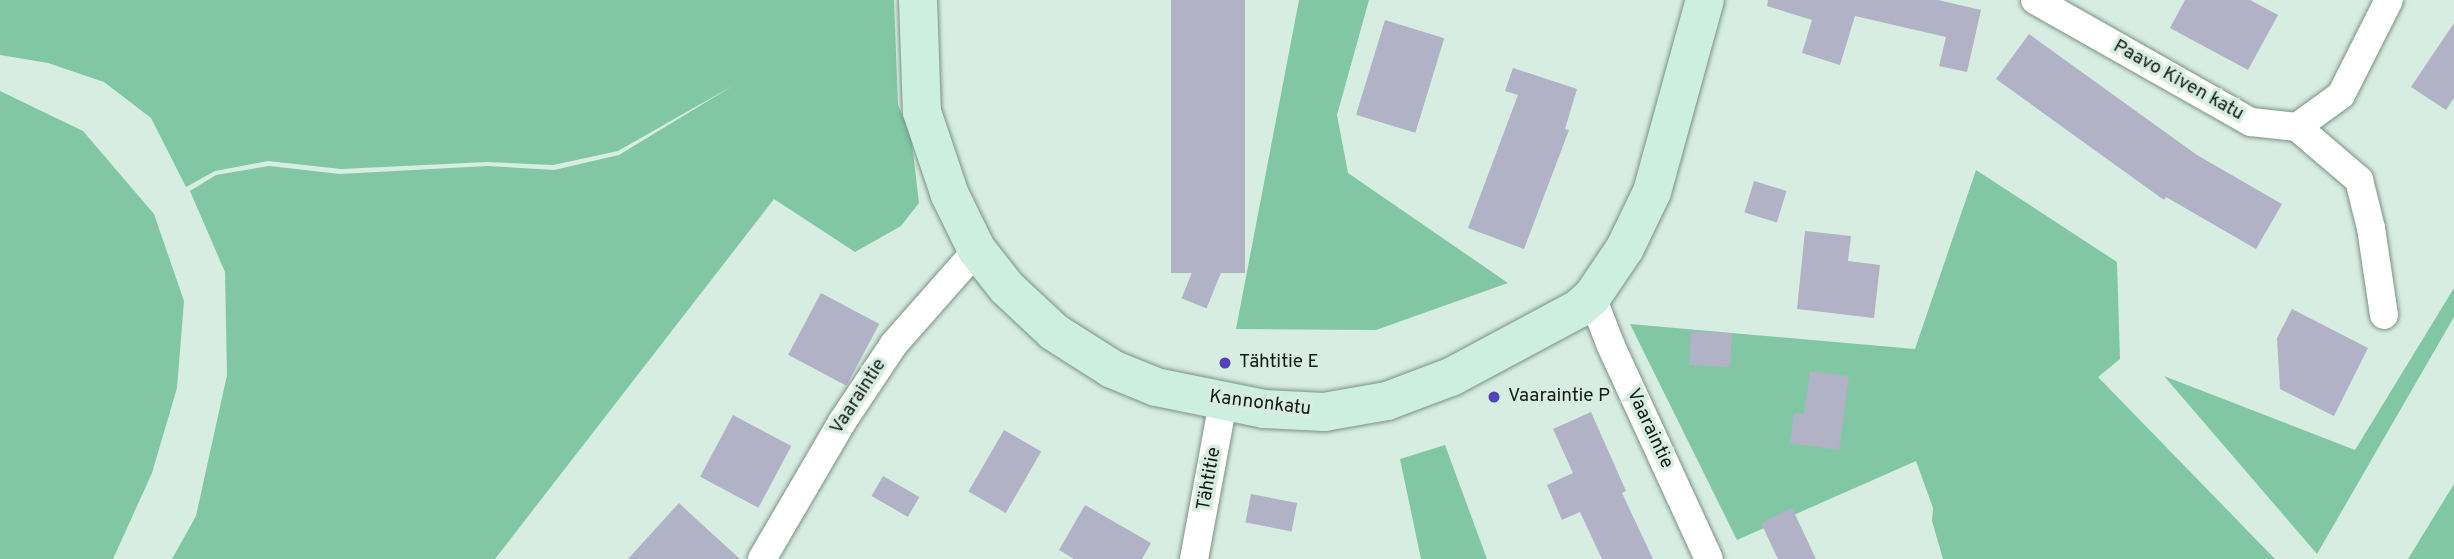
<!DOCTYPE html>
<meta charset="utf-8">
<style>
body{margin:0}
#map{position:relative;width:2454px;height:559px;overflow:hidden;background:#d7ede1;font-family:Overpass,sans-serif}
div>[style]{position:absolute}
.forest>*{inset:0;background:#81c7a4}
.building>*{inset:0;background:#b1b2c6;transform-origin:0 0}
.roads{filter:drop-shadow(0 0 2px #7c9186) drop-shadow(0 0 2px #7c9186)}
.street>*{height:28px;margin:-14px;padding:0 14px;transform-origin:14px;border-radius:14px;background:#fff}
.secondary>*{height:38px;margin:-19px;padding:0 19px;transform-origin:19px;border-radius:19px;background:#cdefe0}
.dots>*{width:19px;height:19px;translate:-50% -50%;box-sizing:border-box;border:4px solid #d7ede1;border-radius:50%}
span{translate:-50% -50%;white-space:nowrap;text-align:center;line-height:1.15;-webkit-text-stroke:7px #d7ede1;paint-order:stroke}
.street-label{font-size:19px;color:#121a16}
.poi-label{font-size:19px;color:#121a16}
.left{translate:0 -50%;text-align:left}
</style>
<div id="map">
<div class="forest">
<i style="clip-path:polygon(0 0,894px 0,898px 105px,911px 135px,919px 203px,901px 226px,855px 252px,774px 199px,495px 559px,172px 559px,196px 516px,227px 375px,225px 272px,190px 191px,216px 175px,269px 166px,340px 174px,487px 166px,554px 170px,619px 155px,734px 85px,618px 151px,553px 165px,487px 162px,341px 169px,268px 161px,215px 171px,186px 187px,151px 118px,104px 82px,48px 63px,0 55px)"></i>
<i style="clip-path:polygon(1299px 0,1369px 0,1337px 115px,1348px 173px,1508px 283px,1376px 330px,1236px 329px)"></i>
<i style="clip-path:polygon(0 91px,83px 131px,154px 214px,184px 301px,177px 388px,152px 473px,113px 559px,0 559px)"></i>
<i style="clip-path:polygon(1976px 170px,2117px 262px,2120px 359px,2098px 377px,2275px 559px,1943px 559px,1932px 521px,1933px 508px,1916px 461px,1737px 540px,1630px 324px,1915px 349px)"></i>
<i style="clip-path:polygon(2454px 288px,2454px 317px,2317px 554px,2164px 376px,2355px 450px)"></i>
<i style="clip-path:polygon(1445px 445px,1487px 559px,1421px 559px,1400px 459px)"></i>
<i style="clip-path:polygon(2454px 484px,2454px 559px,2408px 559px)"></i>
</div>
<div class="building">
<i style="left:1171px;top:0;width:74px;height:273px"></i>
<i style="clip-path:polygon(1768px 0,1938px 0,1981px 10px,1967px 72px,1939px 66px,1946px 37px,1855px 16px,1840px 65px,1802px 53px,1812px 20px,1767px 6px)"></i>
<i style="clip-path:polygon(2185px 0,2250px 0,2278px 15px,2248px 70px,2170px 28px)"></i>
<i style="left:1385px;top:20px;width:62px;height:99px;rotate:17deg"></i>
<i style="clip-path:polygon(2454px 23px,2454px 98px,2446px 110px,2411px 87px)"></i>
<i style="clip-path:polygon(2029px 34px,2197px 155px,2282px 204px,2256px 249px,2166px 197px,2164px 200px,1996px 79px)"></i>
<i style="clip-path:polygon(1513px 68px,1577px 89px,1565px 129px,1569px 130px,1524px 249px,1468px 228px,1518px 95px,1505px 91px)"></i>
<i style="left:1754px;top:181px;width:34px;height:33px;rotate:17deg"></i>
<i style="left:1216px;top:213px;width:27px;height:92px;rotate:22deg"></i>
<i style="clip-path:polygon(1805px 231px,1851px 236px,1848px 261px,1880px 265px,1874px 318px,1797px 309px)"></i>
<i style="left:821px;top:293px;width:66px;height:70px;rotate:28deg"></i>
<i style="clip-path:polygon(2292px 309px,2368px 348px,2334px 416px,2280px 389px,2277px 338px)"></i>
<i style="left:1691px;top:331px;width:41px;height:34px;rotate:3deg"></i>
<i style="clip-path:polygon(1810px 371px,1849px 376px,1839px 450px,1790px 443px,1794px 413px,1804px 414px)"></i>
<i style="clip-path:polygon(1591px 412px,1626px 491px,1622px 493px,1653px 559px,1602px 559px,1580px 512px,1562px 520px,1547px 485px,1573px 473px,1553px 429px)"></i>
<i style="left:733px;top:415px;width:66px;height:70px;rotate:28deg"></i>
<i style="left:1004px;top:430px;width:43px;height:71px;rotate:30deg"></i>
<i style="left:883px;top:476px;width:42px;height:23px;rotate:30deg"></i>
<i style="left:1251px;top:494px;width:47px;height:29px;rotate:11deg"></i>
<i style="clip-path:polygon(679px 503px,695px 518px,740px 559px,628px 559px)"></i>
<i style="clip-path:polygon(1085px 505px,1151px 543px,1142px 559px,1074px 559px,1059px 550px)"></i>
<i style="clip-path:polygon(1792px 508px,1816px 559px,1778px 559px,1761px 523px)"></i>
</div>
<div class="roads">
<div class="street">
<i style="left:2035px;top:0;width:248px;rotate:29.5deg"></i>
<i style="left:2251px;top:122px;width:46px;rotate:6.2deg"></i>
<i style="left:2297px;top:127px;width:54px;rotate:-36deg"></i>
<i style="left:2341px;top:95px;width:106px;rotate:-63.2deg"></i>
<i style="left:2297px;top:127px;width:82px;rotate:40.5deg"></i>
<i style="left:2359px;top:180px;width:49px;rotate:76deg"></i>
<i style="left:2371px;top:228px;width:88px;rotate:81.5deg"></i>
<i style="left:1592px;top:297px;width:53px;rotate:68.8deg"></i>
<i style="left:1611px;top:346px;width:234px;rotate:65.3deg"></i>
<i style="left:762px;top:559px;width:159px;rotate:-59.7deg"></i>
<i style="left:842px;top:422px;width:94px;rotate:-56.3deg"></i>
<i style="left:894px;top:344px;width:125px;rotate:-48.6deg"></i>
<i style="left:1194px;top:559px;width:159px;rotate:-79.5deg"></i>
</div>
<div class="secondary">
<i style="left:918px;top:0;width:112px;rotate:88deg"></i>
<i style="left:922px;top:112px;width:88px;rotate:71.4deg"></i>
<i style="left:950px;top:195px;width:61px;rotate:63.9deg"></i>
<i style="left:977px;top:250px;width:48px;rotate:51.7deg"></i>
<i style="left:1007px;top:288px;width:64px;rotate:43.1deg"></i>
<i style="left:1054px;top:332px;width:69px;rotate:32.5deg"></i>
<i style="left:1112px;top:369px;width:48px;rotate:22.2deg"></i>
<i style="left:1156px;top:387px;width:110px;rotate:11.5deg"></i>
<i style="left:1264px;top:409px;width:60px;rotate:2.9deg"></i>
<i style="left:1324px;top:412px;width:64px;rotate:-9.9deg"></i>
<i style="left:1387px;top:401px;width:68px;rotate:-20.6deg"></i>
<i style="left:1451px;top:377px;width:144px;rotate:-28.2deg"></i>
<i style="left:1578px;top:309px;width:18px;rotate:-41deg"></i>
<i style="left:1592px;top:297px;width:59px;rotate:-56deg"></i>
<i style="left:1625px;top:248px;width:62px;rotate:-64.3deg"></i>
<i style="left:1652px;top:192px;width:199px;rotate:-74.6deg"></i>
</div>
</div>
<div class="dots">
<i style="left:1225px;top:363px;background:#5442ba"></i>
<i style="left:1494px;top:397px;background:#5442ba"></i>
</div>
<div class="street-label">
<span style="left:2178px;top:81px;rotate:29deg">Paavo Kiven katu</span>
<span style="left:859px;top:397px;rotate:-57deg">Vaaraintie</span>
<span style="left:1260px;top:404px;rotate:7deg">Kannonkatu</span>
<span style="left:1649px;top:429px;rotate:65deg">Vaaraintie</span>
<span style="left:1210px;top:479px;rotate:-80deg">Tähtitie</span>
</div>
<div class="poi-label">
<span class="left" style="left:1239px;top:363px">Tähtitie E</span>
<span class="left" style="left:1508px;top:397px">Vaaraintie P</span>
</div>
</div>
